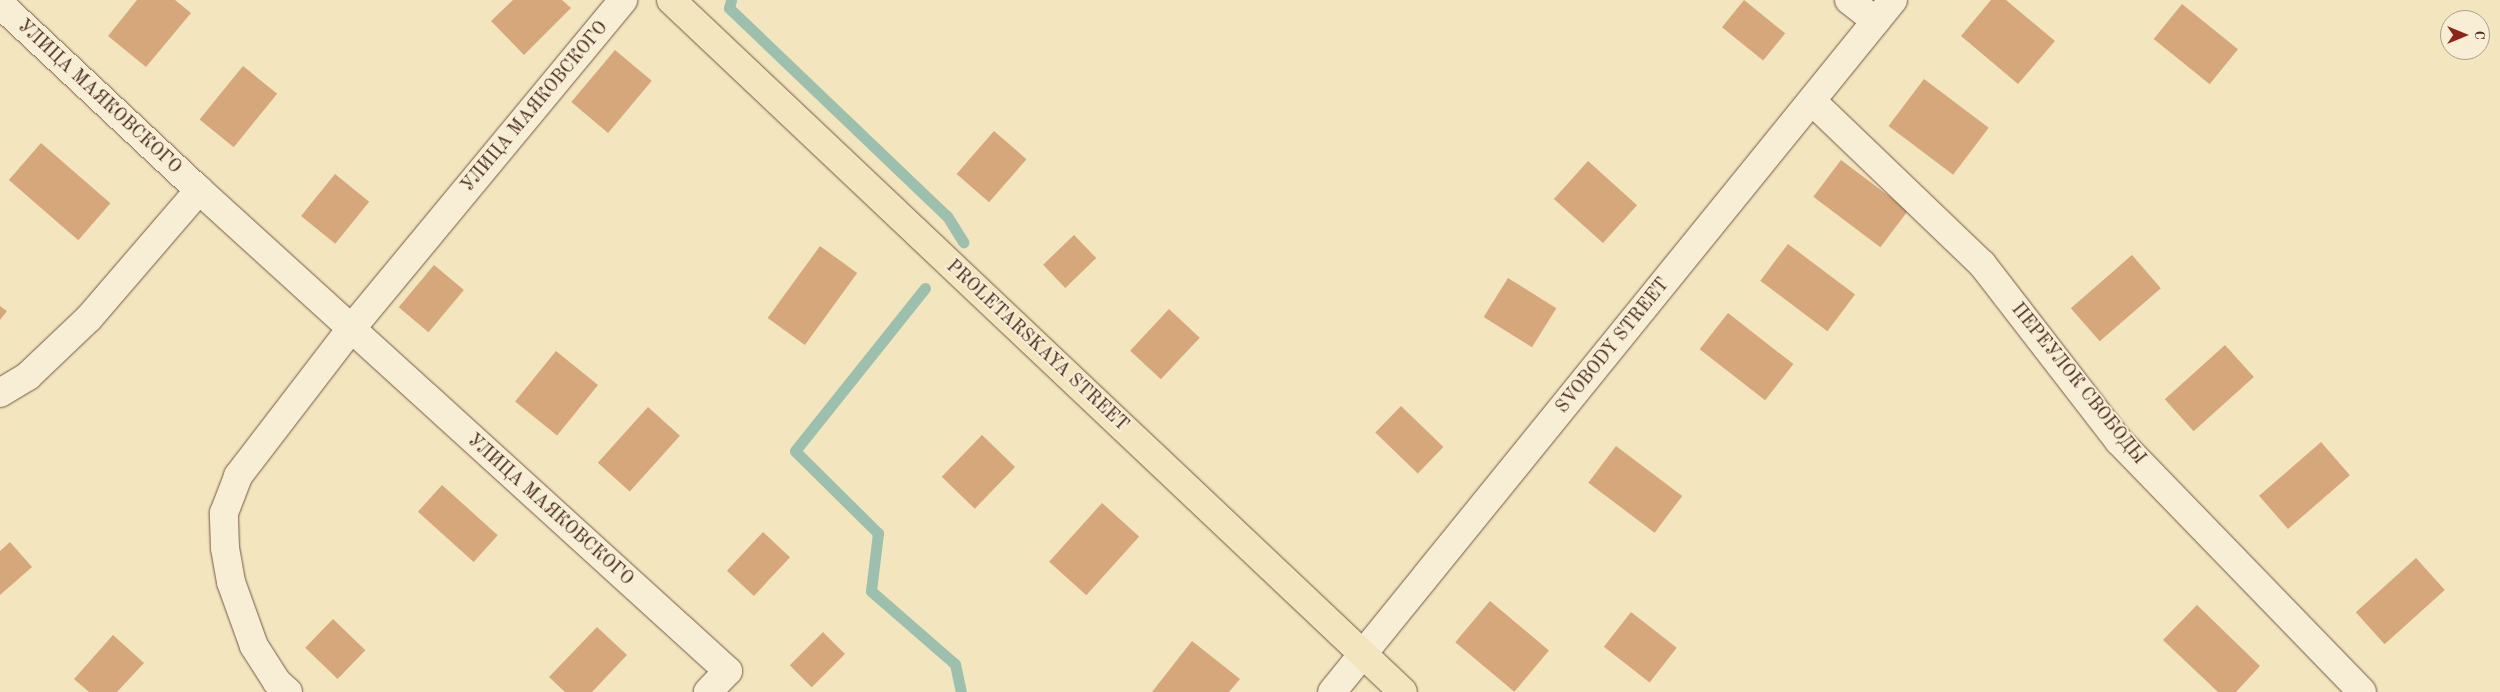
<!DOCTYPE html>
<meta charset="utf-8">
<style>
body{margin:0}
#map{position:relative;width:2500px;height:692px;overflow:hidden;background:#f3e5be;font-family:"Old Standard TT",serif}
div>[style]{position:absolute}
.stream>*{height:11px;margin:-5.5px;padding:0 5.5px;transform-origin:5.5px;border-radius:5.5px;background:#9cc0ad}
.building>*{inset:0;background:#d7a77c;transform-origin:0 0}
.roads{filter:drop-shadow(0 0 1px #745846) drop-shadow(0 0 1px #745846)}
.minor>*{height:28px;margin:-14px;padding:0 14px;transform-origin:14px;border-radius:14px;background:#f7eed5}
.major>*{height:28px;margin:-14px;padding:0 14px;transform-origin:14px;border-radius:14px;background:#f3e5be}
span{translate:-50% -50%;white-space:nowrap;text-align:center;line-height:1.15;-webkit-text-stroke:4px #f7eed5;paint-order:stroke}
.street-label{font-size:18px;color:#49291e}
.north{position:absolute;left:2440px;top:10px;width:50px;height:50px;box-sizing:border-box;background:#f7eed5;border:1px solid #b19f8c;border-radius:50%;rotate:90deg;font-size:14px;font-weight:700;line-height:20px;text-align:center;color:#49291e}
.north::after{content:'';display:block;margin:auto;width:18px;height:22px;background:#8f2418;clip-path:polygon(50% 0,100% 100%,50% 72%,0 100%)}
</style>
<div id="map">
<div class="stream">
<i style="left:731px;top:0;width:8px;rotate:104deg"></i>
<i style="left:729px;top:8px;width:301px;rotate:43.7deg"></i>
<i style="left:947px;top:216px;width:31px;rotate:58deg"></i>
<i style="left:925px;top:288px;width:208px;rotate:128.6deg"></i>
<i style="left:795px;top:451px;width:117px;rotate:44.7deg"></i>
<i style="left:878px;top:533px;width:58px;rotate:96.9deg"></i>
<i style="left:871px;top:591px;width:111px;rotate:41deg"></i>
<i style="left:955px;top:664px;width:29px;rotate:78deg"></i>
</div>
<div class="building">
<i style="clip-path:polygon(137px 0,175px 0,191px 13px,146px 67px,108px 36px)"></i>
<i style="clip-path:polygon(513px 0,562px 0,571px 8px,524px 55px,491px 21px)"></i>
<i style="left:1744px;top:0;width:53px;height:35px;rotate:39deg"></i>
<i style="clip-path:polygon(1991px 0,2006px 0,2055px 41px,2018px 84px,1961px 36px)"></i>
<i style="left:2182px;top:4px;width:72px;height:45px;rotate:39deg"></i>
<i style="left:615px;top:50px;width:48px;height:68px;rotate:40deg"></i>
<i style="left:243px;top:66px;width:44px;height:69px;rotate:39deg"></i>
<i style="left:1924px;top:79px;width:81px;height:59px;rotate:37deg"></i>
<i style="left:994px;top:131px;width:43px;height:57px;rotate:41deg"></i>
<i style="left:41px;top:143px;width:92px;height:49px;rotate:41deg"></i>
<i style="left:1841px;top:160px;width:84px;height:46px;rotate:37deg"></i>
<i style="left:1588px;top:161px;width:66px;height:51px;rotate:42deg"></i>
<i style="left:335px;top:174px;width:44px;height:54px;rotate:39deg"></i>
<i style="left:1074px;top:235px;width:32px;height:43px;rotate:46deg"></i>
<i style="left:1788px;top:244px;width:84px;height:46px;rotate:37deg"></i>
<i style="left:820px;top:246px;width:46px;height:89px;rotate:36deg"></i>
<i style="left:2132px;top:255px;width:44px;height:81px;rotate:49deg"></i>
<i style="left:434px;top:265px;width:39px;height:55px;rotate:40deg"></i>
<i style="left:1508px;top:278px;width:57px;height:46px;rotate:32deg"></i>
<i style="clip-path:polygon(0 306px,7px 311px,0 320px)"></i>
<i style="left:1169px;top:309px;width:42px;height:57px;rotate:43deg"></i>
<i style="left:1728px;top:313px;width:83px;height:46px;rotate:38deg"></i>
<i style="left:2225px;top:345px;width:43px;height:81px;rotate:48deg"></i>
<i style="left:556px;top:351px;width:54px;height:65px;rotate:39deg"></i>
<i style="left:1401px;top:406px;width:59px;height:37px;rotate:44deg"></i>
<i style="left:648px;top:407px;width:43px;height:75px;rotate:42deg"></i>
<i style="left:982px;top:435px;width:46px;height:58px;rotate:44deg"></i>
<i style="left:2321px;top:442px;width:44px;height:82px;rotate:49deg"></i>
<i style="left:1616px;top:446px;width:83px;height:46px;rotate:37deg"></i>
<i style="left:442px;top:485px;width:75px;height:36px;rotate:42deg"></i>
<i style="left:1102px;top:503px;width:50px;height:79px;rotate:42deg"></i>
<i style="left:763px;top:532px;width:37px;height:53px;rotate:43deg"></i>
<i style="clip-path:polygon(10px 542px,32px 567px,0 595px,0 551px)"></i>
<i style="left:2416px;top:558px;width:43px;height:81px;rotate:48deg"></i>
<i style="left:1490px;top:601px;width:77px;height:54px;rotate:40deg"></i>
<i style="clip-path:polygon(2197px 605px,2260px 666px,2236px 692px,2218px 692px,2163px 640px)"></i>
<i style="left:1631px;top:612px;width:58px;height:44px;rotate:38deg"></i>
<i style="left:333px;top:619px;width:45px;height:40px;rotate:44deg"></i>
<i style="clip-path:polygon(597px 627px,627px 655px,592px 692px,565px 692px,549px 677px)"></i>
<i style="left:823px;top:632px;width:31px;height:47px;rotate:45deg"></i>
<i style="clip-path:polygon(113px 635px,144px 663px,117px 692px,89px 692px,74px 679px)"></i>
<i style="clip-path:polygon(1192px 641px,1240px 679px,1229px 692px,1152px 692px)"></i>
</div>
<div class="roads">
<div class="minor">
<i style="left:1849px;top:0;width:34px;rotate:38deg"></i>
<i style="left:0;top:4px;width:272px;rotate:43.1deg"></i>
<i style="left:199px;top:190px;width:715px;rotate:42.28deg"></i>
<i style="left:728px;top:671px;width:29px;rotate:134deg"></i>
<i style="left:1812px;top:101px;width:236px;rotate:43.8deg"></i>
<i style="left:1982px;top:264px;width:224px;rotate:52.3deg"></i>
<i style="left:2119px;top:441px;width:349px;rotate:45.9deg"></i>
<i style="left:0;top:393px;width:33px;rotate:-31deg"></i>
<i style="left:28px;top:376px;width:84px;rotate:-43.6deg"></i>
<i style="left:89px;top:318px;width:169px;rotate:-49.3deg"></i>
<i style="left:288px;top:692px;width:15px;rotate:-138deg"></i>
<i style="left:277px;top:682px;width:43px;rotate:-122.6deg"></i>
<i style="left:254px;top:646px;width:68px;rotate:-109.8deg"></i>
<i style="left:231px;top:582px;width:35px;rotate:-100deg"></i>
<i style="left:225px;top:548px;width:35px;rotate:-92deg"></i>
<i style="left:224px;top:513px;width:40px;rotate:-69deg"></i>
<i style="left:238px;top:476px;width:185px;rotate:-52.5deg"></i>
<i style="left:351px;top:329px;width:427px;rotate:-50.4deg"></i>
<i style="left:1332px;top:692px;width:891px;rotate:-50.97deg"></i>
</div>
<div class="major">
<i style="left:671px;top:0;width:1007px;rotate:43.39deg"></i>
</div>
</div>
<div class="street-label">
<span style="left:99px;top:97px;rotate:43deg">УЛИЦА МАЯКОВСКОГО</span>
<span style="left:535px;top:107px;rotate:-50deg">УЛИЦА МАЯКОВСКОГО</span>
<span style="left:1037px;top:346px;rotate:43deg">PROLETARSKAYA STREET</span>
<span style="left:1613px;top:346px;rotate:-51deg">SVOBODY STREET</span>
<span style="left:2078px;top:384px;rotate:51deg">ПЕРЕУЛОК СВОБОДЫ</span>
<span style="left:550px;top:510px;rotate:42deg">УЛИЦА МАЯКОВСКОГО</span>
</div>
<div class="north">С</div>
</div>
